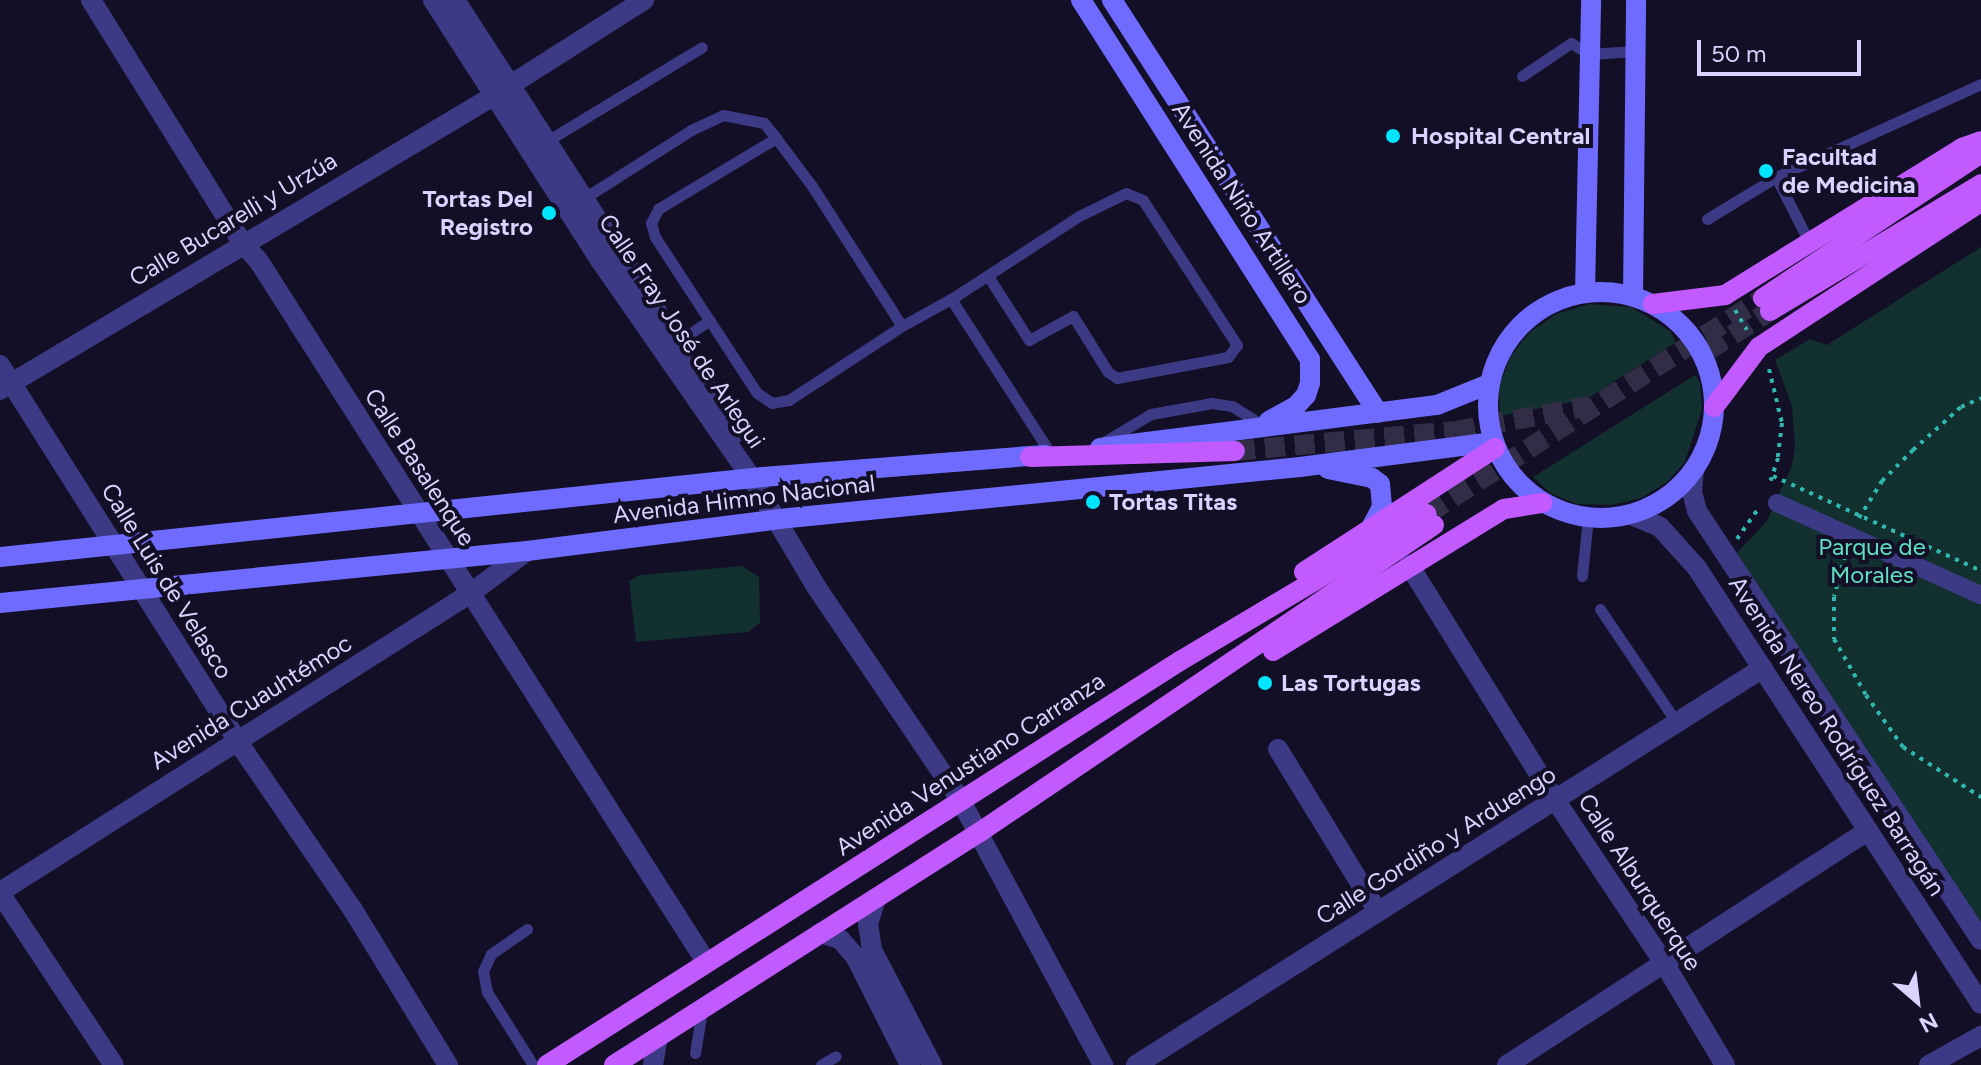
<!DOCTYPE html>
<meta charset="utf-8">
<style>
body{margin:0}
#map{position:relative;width:1981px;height:1065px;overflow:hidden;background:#130f26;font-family:Figtree,sans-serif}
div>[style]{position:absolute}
.green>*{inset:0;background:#12302f}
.primary-tunnel>*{height:20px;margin-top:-10px;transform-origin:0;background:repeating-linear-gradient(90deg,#312d47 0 20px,transparent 0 30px)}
.path>*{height:4px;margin-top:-2px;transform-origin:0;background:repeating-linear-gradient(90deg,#2fb8b0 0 4px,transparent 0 10px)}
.service>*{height:11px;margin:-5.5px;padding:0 5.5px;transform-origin:5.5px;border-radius:5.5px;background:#3d3a85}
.pedestrian>*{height:18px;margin:-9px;padding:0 9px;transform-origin:9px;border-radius:9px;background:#3d3a85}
.minor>*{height:20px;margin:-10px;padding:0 10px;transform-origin:10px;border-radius:10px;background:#3d3a85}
.tertiary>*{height:20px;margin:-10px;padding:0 10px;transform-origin:10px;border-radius:10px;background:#3d3a85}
.secondary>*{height:20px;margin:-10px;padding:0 10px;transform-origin:10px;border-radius:10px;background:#6f6bff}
.secondary>.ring{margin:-10px;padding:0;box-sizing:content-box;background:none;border:20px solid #6f6bff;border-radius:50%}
.primary>*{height:20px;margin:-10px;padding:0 10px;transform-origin:10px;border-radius:10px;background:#c25bff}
.dots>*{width:22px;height:22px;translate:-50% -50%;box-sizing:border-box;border:4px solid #130f26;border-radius:50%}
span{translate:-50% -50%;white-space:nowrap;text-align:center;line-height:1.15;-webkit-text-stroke:8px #130f26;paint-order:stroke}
.poi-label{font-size:24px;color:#d9d4ff;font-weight:700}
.left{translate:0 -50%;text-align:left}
.right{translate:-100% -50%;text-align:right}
.street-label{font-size:24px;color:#d9d4ff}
.park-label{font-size:24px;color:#5fe0c0}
.north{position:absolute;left:1877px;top:961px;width:80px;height:80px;-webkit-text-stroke:6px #130f26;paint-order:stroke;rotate:152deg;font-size:22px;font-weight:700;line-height:32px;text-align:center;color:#d9d4ff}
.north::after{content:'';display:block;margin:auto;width:28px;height:36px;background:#d9d4ff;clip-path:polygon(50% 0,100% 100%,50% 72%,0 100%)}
.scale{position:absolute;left:1697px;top:40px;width:164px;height:36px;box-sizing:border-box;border:4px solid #d9d4ff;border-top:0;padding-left:10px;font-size:24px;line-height:28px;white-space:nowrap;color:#d9d4ff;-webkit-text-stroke:6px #130f26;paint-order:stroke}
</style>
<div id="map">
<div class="green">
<i style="clip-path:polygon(1981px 247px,1981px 922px,1736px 554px,1767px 521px,1792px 465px,1795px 446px,1792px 406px,1775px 360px,1810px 339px,1827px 345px)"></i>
<i style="clip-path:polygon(1589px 304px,1631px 307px,1670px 331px,1676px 342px,1587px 399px,1500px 416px,1499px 386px,1511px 356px,1529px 333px,1556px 314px)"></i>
<i style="clip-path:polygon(1695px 375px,1700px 382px,1702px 409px,1685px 462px,1667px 482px,1641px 498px,1611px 505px,1577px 504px,1550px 493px,1533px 477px)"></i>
<i style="clip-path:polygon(742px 566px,759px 577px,760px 623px,748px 632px,636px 642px,629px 581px,640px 575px)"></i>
</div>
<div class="primary-tunnel">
<i style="left:1707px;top:351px;width:75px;rotate:-32.4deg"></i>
<i style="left:1235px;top:451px;width:221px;rotate:-5.2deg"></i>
<i style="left:1455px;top:431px;width:137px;rotate:-10.5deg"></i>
<i style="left:1427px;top:514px;width:399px;rotate:-32.7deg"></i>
</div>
<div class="path">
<i style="left:1735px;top:310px;width:23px;rotate:59deg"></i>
<i style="left:1769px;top:369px;width:56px;rotate:76.5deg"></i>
<i style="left:1782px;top:423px;width:35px;rotate:97deg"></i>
<i style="left:1778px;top:458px;width:28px;rotate:108deg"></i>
<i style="left:1773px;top:476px;width:229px;rotate:24.5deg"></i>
<i style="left:1859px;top:518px;width:44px;rotate:-58.1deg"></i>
<i style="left:1882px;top:481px;width:44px;rotate:-45deg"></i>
<i style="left:1913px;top:450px;width:64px;rotate:-41.9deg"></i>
<i style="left:1961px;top:407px;width:22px;rotate:-24deg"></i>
<i style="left:1737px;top:539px;width:39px;rotate:-55deg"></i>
<i style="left:1845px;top:556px;width:42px;rotate:105deg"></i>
<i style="left:1834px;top:597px;width:42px;rotate:90deg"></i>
<i style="left:1834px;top:639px;width:64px;rotate:60.3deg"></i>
<i style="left:1866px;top:695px;width:64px;rotate:54.6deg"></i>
<i style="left:1903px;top:747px;width:93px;rotate:32.7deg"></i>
</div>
<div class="service">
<i style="left:1522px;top:76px;width:59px;rotate:-34deg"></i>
<i style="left:1571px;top:43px;width:21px;rotate:31deg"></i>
<i style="left:1589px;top:54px;width:47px;rotate:-3.7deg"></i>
<i style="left:547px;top:141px;width:181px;rotate:-31.2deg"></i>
<i style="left:1776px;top:177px;width:225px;rotate:-24.4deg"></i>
<i style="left:586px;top:197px;width:125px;rotate:-32.5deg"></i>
<i style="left:691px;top:130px;width:35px;rotate:-25deg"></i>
<i style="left:723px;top:115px;width:42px;rotate:11deg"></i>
<i style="left:764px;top:123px;width:19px;rotate:51deg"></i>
<i style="left:776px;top:138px;width:60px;rotate:53.1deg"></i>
<i style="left:812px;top:186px;width:166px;rotate:57.3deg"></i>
<i style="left:902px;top:326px;width:135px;rotate:146.8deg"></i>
<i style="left:789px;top:400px;width:17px;rotate:170deg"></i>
<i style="left:772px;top:403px;width:18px;rotate:-146deg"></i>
<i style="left:757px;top:393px;width:186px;rotate:-123.2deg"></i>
<i style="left:655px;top:237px;width:15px;rotate:-106deg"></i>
<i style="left:651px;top:223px;width:16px;rotate:-63deg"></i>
<i style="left:658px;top:209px;width:138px;rotate:-31deg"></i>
<i style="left:1707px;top:219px;width:81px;rotate:-31.3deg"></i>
<i style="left:1776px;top:177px;width:73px;rotate:63.1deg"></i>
<i style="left:988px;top:276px;width:76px;rotate:57.4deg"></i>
<i style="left:1029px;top:340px;width:50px;rotate:-28.6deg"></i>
<i style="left:1073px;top:316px;width:66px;rotate:58deg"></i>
<i style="left:1108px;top:372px;width:11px;rotate:34deg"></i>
<i style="left:1117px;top:378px;width:113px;rotate:-10.7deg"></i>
<i style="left:1228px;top:357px;width:15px;rotate:-53deg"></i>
<i style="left:1237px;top:345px;width:173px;rotate:-123deg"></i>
<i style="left:1143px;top:200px;width:18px;rotate:-158deg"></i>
<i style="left:1126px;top:193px;width:52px;rotate:153.9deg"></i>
<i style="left:1079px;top:216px;width:153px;rotate:147deg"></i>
<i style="left:951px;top:299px;width:184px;rotate:57.2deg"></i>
<i style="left:902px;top:326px;width:56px;rotate:-28.9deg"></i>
<i style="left:679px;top:341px;width:37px;rotate:-34deg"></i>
<i style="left:1099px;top:445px;width:61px;rotate:-30.8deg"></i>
<i style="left:1151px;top:414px;width:62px;rotate:-10.2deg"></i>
<i style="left:1212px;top:403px;width:20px;rotate:9deg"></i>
<i style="left:1232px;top:406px;width:36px;rotate:32deg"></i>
<i style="left:1582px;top:576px;width:59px;rotate:-84.2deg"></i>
<i style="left:1600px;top:609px;width:138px;rotate:56deg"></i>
<i style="left:527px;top:929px;width:44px;rotate:145.2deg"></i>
<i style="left:491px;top:954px;width:19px;rotate:115deg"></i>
<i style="left:483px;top:971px;width:21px;rotate:79deg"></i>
<i style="left:487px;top:992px;width:86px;rotate:57.8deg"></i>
<i style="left:695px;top:1053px;width:44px;rotate:-80.8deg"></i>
<i style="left:821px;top:1065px;width:17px;rotate:-31deg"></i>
</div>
<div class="pedestrian">
<i style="left:1777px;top:503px;width:224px;rotate:24.3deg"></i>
</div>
<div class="minor">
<i style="left:91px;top:0;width:286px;rotate:58.1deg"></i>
<i style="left:242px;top:243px;width:23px;rotate:47deg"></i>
<i style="left:258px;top:260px;width:833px;rotate:57.45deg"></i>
<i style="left:433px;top:0;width:309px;rotate:57.3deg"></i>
<i style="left:600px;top:260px;width:267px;rotate:55.2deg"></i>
<i style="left:752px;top:479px;width:127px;rotate:59.2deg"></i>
<i style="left:817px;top:588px;width:257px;rotate:55.9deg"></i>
<i style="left:961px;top:801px;width:300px;rotate:61.7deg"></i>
<i style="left:455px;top:0;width:516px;rotate:57.02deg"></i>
<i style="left:0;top:365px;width:446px;rotate:57.7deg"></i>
<i style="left:238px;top:742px;width:204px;rotate:55.6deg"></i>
<i style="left:353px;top:910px;width:182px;rotate:58.5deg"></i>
<i style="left:0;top:390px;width:576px;rotate:-30.79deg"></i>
<i style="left:495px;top:95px;width:177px;rotate:-32.5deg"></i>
<i style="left:1409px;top:565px;width:278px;rotate:58.1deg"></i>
<i style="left:1556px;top:801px;width:195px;rotate:56.3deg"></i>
<i style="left:1664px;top:963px;width:119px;rotate:59.1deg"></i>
<i style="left:1278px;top:749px;width:191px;rotate:58.5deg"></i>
<i style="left:0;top:893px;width:206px;rotate:56.5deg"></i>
<i style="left:876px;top:898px;width:27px;rotate:107deg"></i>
<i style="left:868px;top:924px;width:26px;rotate:81deg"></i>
<i style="left:872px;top:950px;width:130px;rotate:62.4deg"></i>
<i style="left:820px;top:933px;width:21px;rotate:17deg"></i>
<i style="left:840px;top:939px;width:23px;rotate:49deg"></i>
<i style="left:855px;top:956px;width:122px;rotate:63.2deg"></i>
<i style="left:653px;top:1065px;width:28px;rotate:-80deg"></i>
<i style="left:1136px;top:1065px;width:742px;rotate:-32.34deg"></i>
<i style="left:1507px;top:1065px;width:430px;rotate:-33deg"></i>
<i style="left:1929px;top:1065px;width:60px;rotate:-29.1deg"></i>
</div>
<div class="tertiary">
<i style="left:1694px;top:469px;width:23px;rotate:95deg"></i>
<i style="left:1692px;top:492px;width:20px;rotate:75deg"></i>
<i style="left:1697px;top:511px;width:514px;rotate:56.5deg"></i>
<i style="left:1631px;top:515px;width:31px;rotate:22deg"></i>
<i style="left:1660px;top:527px;width:55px;rotate:47.9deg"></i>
<i style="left:1697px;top:568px;width:520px;rotate:56.92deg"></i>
<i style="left:0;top:892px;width:558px;rotate:-32.41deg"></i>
<i style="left:471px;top:593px;width:70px;rotate:-36.9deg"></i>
</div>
<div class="secondary">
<i style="left:1081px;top:0;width:426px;rotate:57.5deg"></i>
<i style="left:1310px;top:359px;width:24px;rotate:90deg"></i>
<i style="left:1310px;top:383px;width:13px;rotate:108deg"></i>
<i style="left:1306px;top:395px;width:15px;rotate:132deg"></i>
<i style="left:1296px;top:406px;width:31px;rotate:151deg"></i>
<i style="left:1112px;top:0;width:491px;rotate:57.2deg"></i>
<i class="ring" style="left:1488px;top:292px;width:206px;height:206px"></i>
<i style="left:1585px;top:293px;width:293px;rotate:-88.8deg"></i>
<i style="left:1633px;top:296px;width:296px;rotate:-89.4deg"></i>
<i style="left:1100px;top:448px;width:340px;rotate:-7.3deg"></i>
<i style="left:1437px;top:405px;width:56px;rotate:-22deg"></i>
<i style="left:1328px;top:469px;width:45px;rotate:11.6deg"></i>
<i style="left:1372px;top:478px;width:10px;rotate:37deg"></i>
<i style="left:1380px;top:484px;width:23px;rotate:85deg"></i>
<i style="left:1382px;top:507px;width:26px;rotate:118deg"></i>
<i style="left:0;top:557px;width:767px;rotate:-5.99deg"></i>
<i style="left:763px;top:477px;width:282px;rotate:-4.5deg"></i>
<i style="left:0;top:603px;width:530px;rotate:-5.64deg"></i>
<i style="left:527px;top:551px;width:264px;rotate:-7.2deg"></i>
<i style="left:789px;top:518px;width:514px;rotate:-5.7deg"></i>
<i style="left:1300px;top:467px;width:195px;rotate:-7.4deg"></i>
</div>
<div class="primary">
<i style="left:1763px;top:298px;width:262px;rotate:-33.6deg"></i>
<i style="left:1653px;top:304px;width:73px;rotate:-7.1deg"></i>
<i style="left:1725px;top:295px;width:279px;rotate:-31.8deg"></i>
<i style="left:1962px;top:148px;width:20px;rotate:-20deg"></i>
<i style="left:1770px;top:311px;width:246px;rotate:-31deg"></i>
<i style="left:1714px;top:407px;width:75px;rotate:-53.1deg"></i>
<i style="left:1759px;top:347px;width:265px;rotate:-33.2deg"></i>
<i style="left:1030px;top:457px;width:205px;rotate:-1.7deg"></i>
<i style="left:1304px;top:572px;width:228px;rotate:-33deg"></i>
<i style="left:1273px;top:651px;width:271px;rotate:-31.6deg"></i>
<i style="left:1504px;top:509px;width:39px;rotate:-9deg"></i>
<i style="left:547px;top:1065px;width:751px;rotate:-32.55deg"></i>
<i style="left:1180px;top:661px;width:287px;rotate:-30.8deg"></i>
<i style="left:614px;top:1065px;width:434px;rotate:-32.5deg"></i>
<i style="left:980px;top:832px;width:548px;rotate:-34.07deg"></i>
</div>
<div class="dots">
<i style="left:1393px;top:136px;background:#00e5ff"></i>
<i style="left:1766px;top:171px;background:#00e5ff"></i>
<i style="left:549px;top:213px;background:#00e5ff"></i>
<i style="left:1093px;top:502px;background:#00e5ff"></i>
<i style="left:1265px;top:683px;background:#00e5ff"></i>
</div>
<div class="poi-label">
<span class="left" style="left:1411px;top:136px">Hospital Central</span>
<span class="left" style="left:1782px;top:171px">Facultad<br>de Medicina</span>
<span class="right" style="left:533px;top:213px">Tortas Del<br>Registro</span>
<span class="left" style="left:1109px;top:502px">Tortas Titas</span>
<span class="left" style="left:1281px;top:683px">Las Tortugas</span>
</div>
<div class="street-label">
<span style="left:1242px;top:203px;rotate:57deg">Avenida Niño Artillero</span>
<span style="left:233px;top:219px;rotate:-31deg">Calle Bucarelli y Urzúa</span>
<span style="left:682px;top:331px;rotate:56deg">Calle Fray José de Arlegui</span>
<span style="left:420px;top:467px;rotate:57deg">Calle Basalenque</span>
<span style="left:744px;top:499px;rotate:-7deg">Avenida Himno Nacional</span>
<span style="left:167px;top:581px;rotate:58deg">Calle Luis de Velasco</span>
<span style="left:251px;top:702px;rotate:-32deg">Avenida Cuauhtémoc</span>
<span style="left:1837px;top:736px;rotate:57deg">Avenida Nereo Rodríguez Barragán</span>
<span style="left:970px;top:764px;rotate:-33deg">Avenida Venustiano Carranza</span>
<span style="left:1436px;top:845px;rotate:-32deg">Calle Gordiño y Arduengo</span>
<span style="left:1640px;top:882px;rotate:57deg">Calle Alburquerque</span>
</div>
<div class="park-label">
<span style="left:1872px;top:561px">Parque de<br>Morales</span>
</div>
<div class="north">N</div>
<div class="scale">50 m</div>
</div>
